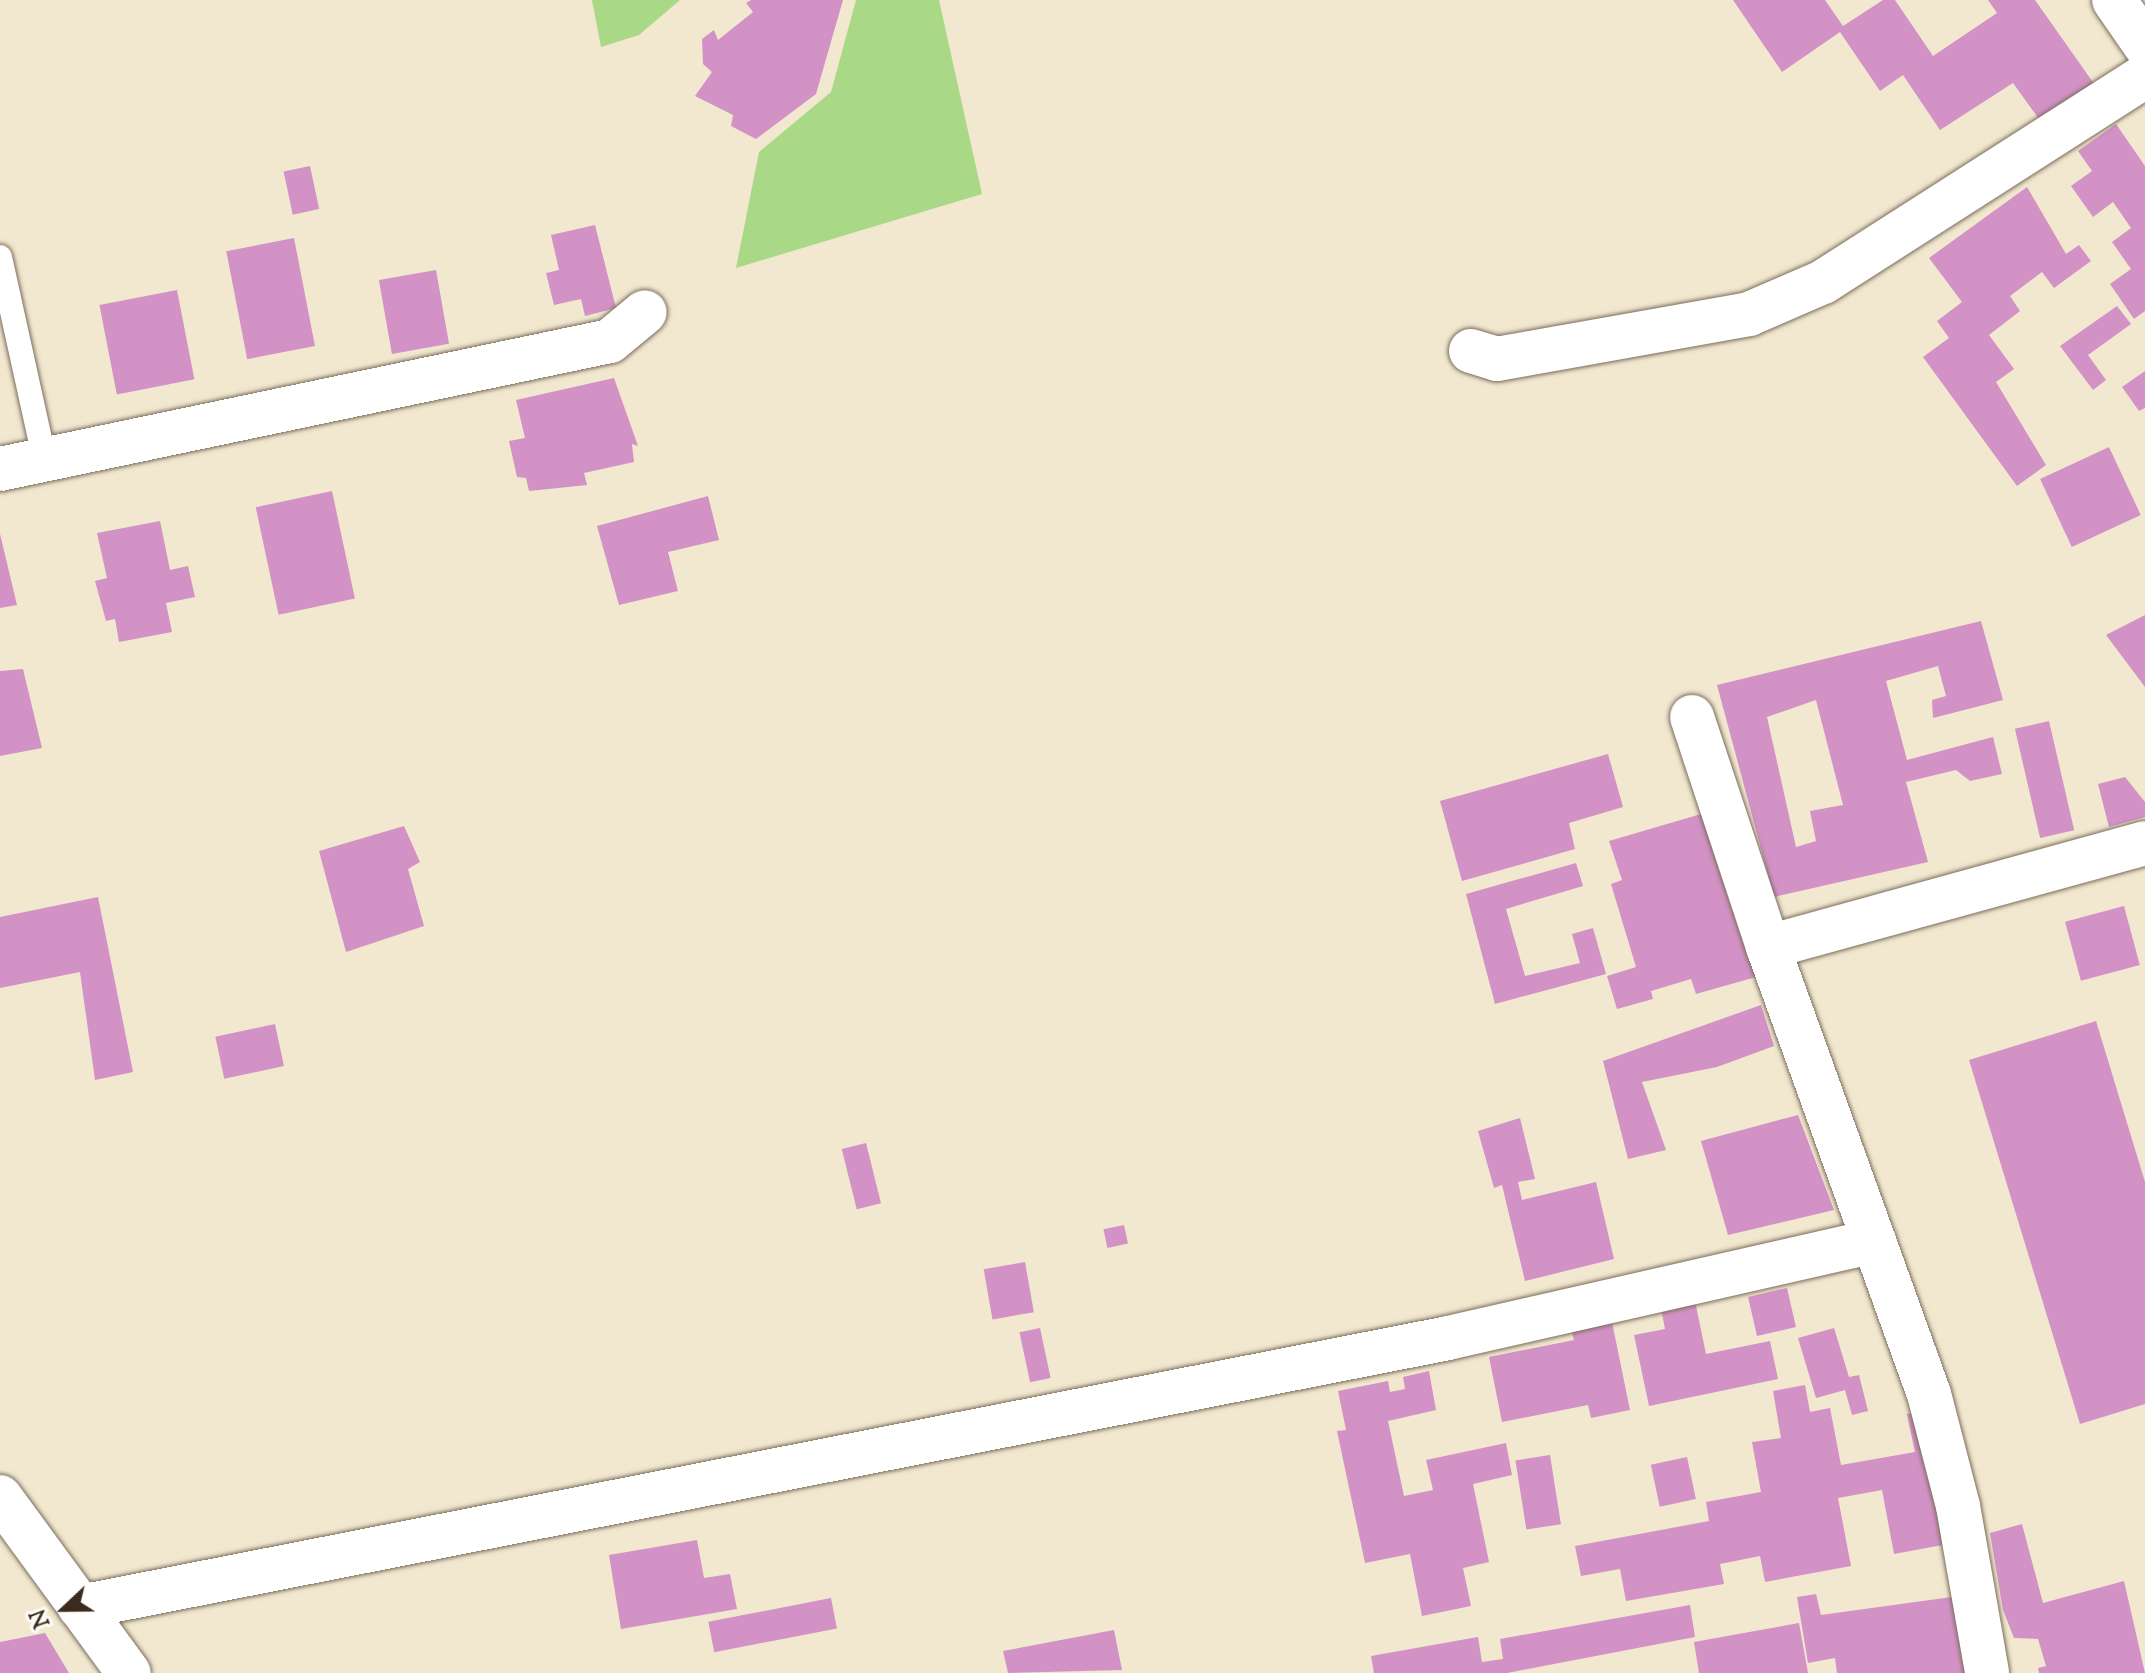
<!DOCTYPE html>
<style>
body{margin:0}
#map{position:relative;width:2145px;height:1673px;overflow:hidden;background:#f1e8cf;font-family:"Sorts Mill Goudy",serif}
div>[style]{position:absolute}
.green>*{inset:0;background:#a9d986}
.building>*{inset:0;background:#d392c6;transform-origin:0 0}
.roads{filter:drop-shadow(0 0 2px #7b6c5c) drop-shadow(0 0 2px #7b6c5c)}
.service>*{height:24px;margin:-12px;padding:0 12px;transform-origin:12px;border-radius:12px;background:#fff}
.minor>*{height:44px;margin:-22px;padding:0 22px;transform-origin:22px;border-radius:22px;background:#fff}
.tertiary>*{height:44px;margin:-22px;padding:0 22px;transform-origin:22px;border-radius:22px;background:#fff}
span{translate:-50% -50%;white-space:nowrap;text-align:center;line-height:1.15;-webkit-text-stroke:6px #fdfcf7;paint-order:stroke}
.north{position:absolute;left:24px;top:1569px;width:80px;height:80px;-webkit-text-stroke:6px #fdfcf7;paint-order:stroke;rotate:248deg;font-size:22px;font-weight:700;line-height:32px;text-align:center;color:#3b2a1e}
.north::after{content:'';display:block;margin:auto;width:28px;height:36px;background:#3b2a1e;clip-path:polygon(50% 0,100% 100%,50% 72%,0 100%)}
</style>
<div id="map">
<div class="green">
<i style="clip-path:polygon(592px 0,680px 0,639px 35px,601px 47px)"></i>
<i style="clip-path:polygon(856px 0,939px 0,982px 194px,736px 268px,759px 152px,831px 92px)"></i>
</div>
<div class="building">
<i style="clip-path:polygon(751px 0,843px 0,816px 94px,756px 139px,731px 126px,733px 115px,695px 96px,712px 72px,703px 64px,702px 39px,714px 30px,718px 40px,753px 12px,746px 3px)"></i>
<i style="clip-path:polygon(1733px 0,1825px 0,1843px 26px,1883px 0,1895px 0,1933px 56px,1997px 13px,1988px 0,2035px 0,2097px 88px,2044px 126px,2013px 83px,1940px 130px,1903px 75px,1880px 91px,1840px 32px,1782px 72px)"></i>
<i style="clip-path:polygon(2116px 124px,2145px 166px,2145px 311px,2134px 319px,2110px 284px,2131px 269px,2112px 242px,2131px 228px,2113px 202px,2093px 217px,2071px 186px,2092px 171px,2078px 151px)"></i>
<i style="left:310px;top:166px;width:44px;height:27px;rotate:78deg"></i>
<i style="clip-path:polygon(2027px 187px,2066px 254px,2079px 245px,2091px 261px,2054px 288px,2042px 272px,2010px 296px,2020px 311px,1989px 335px,2014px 369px,1996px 382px,2046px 465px,2017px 486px,1923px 357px,1949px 338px,1937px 321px,1962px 302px,1929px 258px)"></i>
<i style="clip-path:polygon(595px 225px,616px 308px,585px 316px,581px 299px,554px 305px,546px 273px,559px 270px,551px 235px)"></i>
<i style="left:294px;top:238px;width:110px;height:69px;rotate:79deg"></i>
<i style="left:436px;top:270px;width:75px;height:58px;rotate:80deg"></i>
<i style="left:177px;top:290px;width:91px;height:79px;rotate:79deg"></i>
<i style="clip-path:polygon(2117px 306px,2131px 324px,2088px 355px,2106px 380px,2093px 390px,2060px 346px)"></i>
<i style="clip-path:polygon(2145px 371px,2145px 408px,2139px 411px,2122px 387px)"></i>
<i style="clip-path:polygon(614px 378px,638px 446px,632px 444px,634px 462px,584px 473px,587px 485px,529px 491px,526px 478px,517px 477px,509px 441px,525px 438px,516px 400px)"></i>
<i style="left:2109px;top:447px;width:75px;height:76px;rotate:65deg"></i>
<i style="left:332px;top:491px;width:110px;height:78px;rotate:78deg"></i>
<i style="clip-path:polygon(708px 496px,719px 540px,668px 552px,678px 591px,619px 605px,597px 526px)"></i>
<i style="clip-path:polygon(160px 521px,170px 570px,188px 566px,195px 597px,166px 603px,172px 632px,119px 642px,115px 619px,106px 621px,95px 581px,107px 578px,97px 533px)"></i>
<i style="clip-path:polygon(0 534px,17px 605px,0 608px)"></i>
<i style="clip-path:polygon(2145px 615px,2145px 687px,2106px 635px)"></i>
<i style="clip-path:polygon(evenodd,1981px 621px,2003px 700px,1933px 718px,1932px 700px,1946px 696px,1938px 666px,1886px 681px,1907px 760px,1993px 737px,2002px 774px,1970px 781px,1956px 770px,1906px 782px,1928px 862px,1774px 897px,1717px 685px,1981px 621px,1816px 700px,1843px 805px,1810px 811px,1816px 841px,1796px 847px,1767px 717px,1816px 700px)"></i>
<i style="clip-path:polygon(23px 669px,42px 748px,0 756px,0 671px)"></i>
<i style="left:2049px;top:721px;width:112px;height:35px;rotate:77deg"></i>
<i style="clip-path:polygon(1608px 754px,1623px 807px,1569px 823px,1575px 849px,1462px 881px,1440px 801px)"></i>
<i style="clip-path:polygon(2125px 777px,2145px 802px,2145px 817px,2109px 827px,2098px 784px)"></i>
<i style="clip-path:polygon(1708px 812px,1756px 977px,1696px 994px,1691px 979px,1651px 991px,1653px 999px,1617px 1009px,1607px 976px,1636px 967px,1611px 884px,1622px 880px,1609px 841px)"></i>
<i style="clip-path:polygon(404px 826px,420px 862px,408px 869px,424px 926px,346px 952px,319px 851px)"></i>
<i style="clip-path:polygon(1576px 863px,1583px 886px,1506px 909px,1525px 976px,1580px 963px,1572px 934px,1593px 928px,1606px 974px,1495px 1004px,1466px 894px)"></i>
<i style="clip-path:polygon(98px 897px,133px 1072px,95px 1080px,80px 972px,0 988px,0 917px)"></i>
<i style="left:2124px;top:906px;width:61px;height:61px;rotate:75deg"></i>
<i style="clip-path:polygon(1761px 1005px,1774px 1046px,1717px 1067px,1642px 1082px,1666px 1150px,1628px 1159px,1603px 1061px)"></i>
<i style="clip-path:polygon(2096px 1021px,2145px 1182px,2145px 1404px,2080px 1424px,1969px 1060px)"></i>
<i style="left:275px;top:1024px;width:43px;height:61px;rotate:78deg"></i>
<i style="clip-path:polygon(1798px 1115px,1834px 1210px,1728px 1235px,1701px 1141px)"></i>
<i style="clip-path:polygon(1520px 1118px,1535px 1179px,1518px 1182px,1522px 1200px,1596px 1182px,1614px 1259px,1525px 1281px,1502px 1185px,1494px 1188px,1478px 1131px)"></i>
<i style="left:866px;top:1143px;width:62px;height:25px;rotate:76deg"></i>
<i style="left:1124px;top:1225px;width:19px;height:21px;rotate:78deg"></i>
<i style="left:1025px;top:1262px;width:51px;height:42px;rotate:80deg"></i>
<i style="left:1787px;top:1288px;width:40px;height:40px;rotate:77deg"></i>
<i style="clip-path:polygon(1695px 1301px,1706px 1354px,1770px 1341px,1778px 1379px,1649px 1406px,1634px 1335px,1665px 1329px,1661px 1308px)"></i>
<i style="clip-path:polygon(1612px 1322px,1630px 1410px,1591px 1418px,1588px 1405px,1502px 1422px,1489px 1357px,1574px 1340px,1571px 1330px)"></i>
<i style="left:1040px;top:1328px;width:51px;height:21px;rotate:78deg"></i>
<i style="clip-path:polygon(1834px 1328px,1849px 1377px,1859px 1375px,1868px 1411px,1852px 1415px,1845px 1390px,1816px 1398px,1798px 1338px)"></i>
<i style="clip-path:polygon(1429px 1371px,1436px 1410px,1388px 1421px,1404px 1496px,1433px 1490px,1426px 1460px,1506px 1443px,1512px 1475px,1473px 1484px,1489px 1562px,1463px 1568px,1471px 1606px,1422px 1616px,1410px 1554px,1365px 1563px,1337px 1431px,1346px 1430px,1338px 1391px,1388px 1381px,1390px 1392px,1405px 1389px,1403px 1377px)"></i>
<i style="clip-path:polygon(1805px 1385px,1810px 1412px,1830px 1408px,1841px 1465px,1915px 1452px,1907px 1414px,1921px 1411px,1948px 1544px,1894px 1554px,1882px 1490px,1838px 1498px,1851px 1566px,1765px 1582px,1760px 1556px,1720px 1564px,1724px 1584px,1626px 1601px,1620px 1569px,1581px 1576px,1575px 1546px,1709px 1521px,1706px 1502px,1761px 1492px,1752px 1442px,1781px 1438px,1773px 1391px)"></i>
<i style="left:1550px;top:1455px;width:70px;height:35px;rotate:81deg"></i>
<i style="left:1687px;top:1457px;width:43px;height:37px;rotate:78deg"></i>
<i style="clip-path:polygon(2022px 1524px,2043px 1603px,2124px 1581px,2145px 1673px,2039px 1673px,2038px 1668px,2046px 1666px,2038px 1639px,2014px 1638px,2003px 1610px,1990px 1533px)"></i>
<i style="clip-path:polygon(697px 1540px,704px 1578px,730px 1574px,737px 1609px,621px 1629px,609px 1555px)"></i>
<i style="clip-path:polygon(1816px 1594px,1821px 1615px,1966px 1595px,1979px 1673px,1837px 1673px,1835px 1658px,1808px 1663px,1797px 1597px)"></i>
<i style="left:831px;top:1598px;width:31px;height:125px;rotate:79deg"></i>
<i style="clip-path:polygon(1690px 1605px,1695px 1637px,1507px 1673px,1374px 1673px,1371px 1656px,1478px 1637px,1482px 1662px,1503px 1659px,1500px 1639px)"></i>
<i style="clip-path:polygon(1799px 1623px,1808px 1673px,1699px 1673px,1694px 1642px)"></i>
<i style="clip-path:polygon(1114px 1630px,1122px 1670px,1008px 1673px,1003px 1651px)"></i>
<i style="clip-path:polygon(45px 1633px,69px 1673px,0 1673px,0 1642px)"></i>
</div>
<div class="roads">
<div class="service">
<i style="left:0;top:257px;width:209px;rotate:77.6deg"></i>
</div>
<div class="minor">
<i style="left:1471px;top:351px;width:27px;rotate:17deg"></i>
<i style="left:1497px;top:359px;width:256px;rotate:-10.1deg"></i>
<i style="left:1749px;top:314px;width:81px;rotate:-23.4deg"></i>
<i style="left:1823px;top:282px;width:382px;rotate:-32.6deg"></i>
<i style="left:0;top:469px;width:623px;rotate:-11.85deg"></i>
<i style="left:610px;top:341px;width:45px;rotate:-39.6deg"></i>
<i style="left:1692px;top:717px;width:242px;rotate:71.7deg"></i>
<i style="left:1768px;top:947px;width:475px;rotate:70.2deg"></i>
<i style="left:1929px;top:1394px;width:116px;rotate:75.5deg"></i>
<i style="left:1958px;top:1506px;width:169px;rotate:80.1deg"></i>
<i style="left:1768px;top:947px;width:391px;rotate:-15.4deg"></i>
<i style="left:0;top:1497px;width:218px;rotate:53.8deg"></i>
<i style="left:80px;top:1607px;width:1394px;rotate:-11.12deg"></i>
<i style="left:1448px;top:1338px;width:437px;rotate:-12.8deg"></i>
</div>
<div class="tertiary">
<i style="left:2114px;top:0;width:55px;rotate:55.4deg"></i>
</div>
</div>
<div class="north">N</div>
</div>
